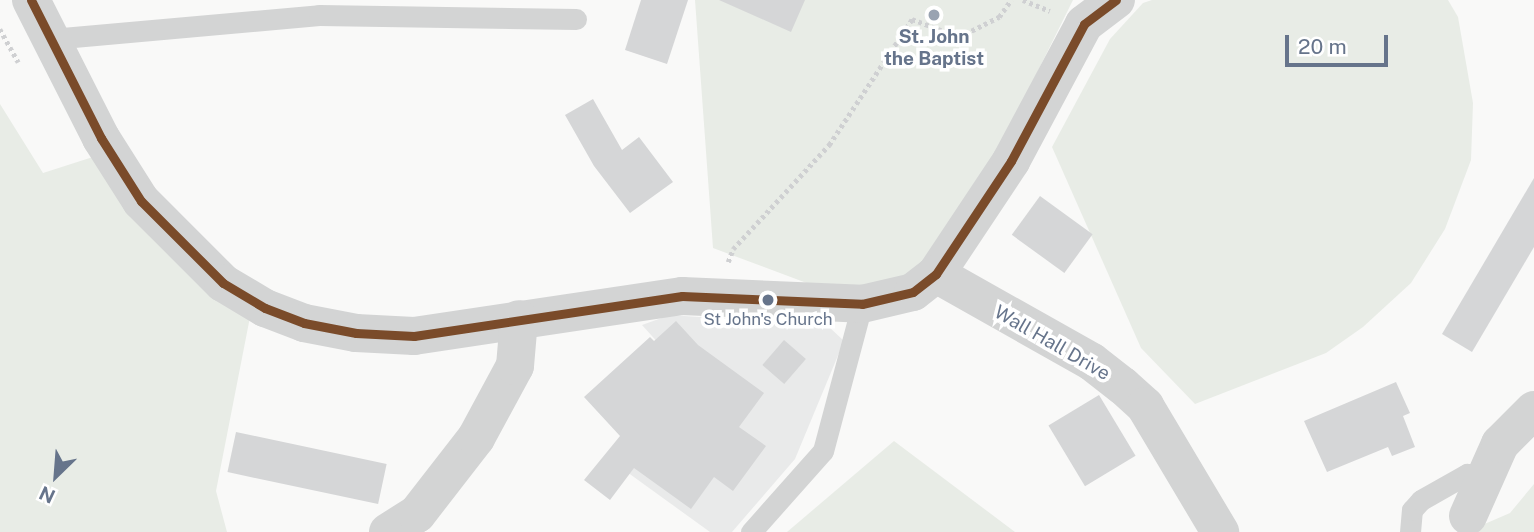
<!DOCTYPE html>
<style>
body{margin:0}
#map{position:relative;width:1534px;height:532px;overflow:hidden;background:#f9f9f8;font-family:"Public Sans",sans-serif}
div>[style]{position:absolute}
.built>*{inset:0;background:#e9eaea}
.green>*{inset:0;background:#e8ece6}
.building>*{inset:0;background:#d5d6d7;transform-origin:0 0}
.path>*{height:4.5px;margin-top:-2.25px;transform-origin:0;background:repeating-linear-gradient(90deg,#cfd0d2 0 3.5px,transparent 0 7px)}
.service>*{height:21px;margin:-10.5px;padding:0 10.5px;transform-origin:10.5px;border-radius:10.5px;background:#d3d4d4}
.minor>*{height:38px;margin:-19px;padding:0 19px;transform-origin:19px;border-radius:19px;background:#d3d4d4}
.bus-1>*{height:9px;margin:-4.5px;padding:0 4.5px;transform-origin:4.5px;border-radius:4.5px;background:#7a4b2a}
.dots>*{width:19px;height:19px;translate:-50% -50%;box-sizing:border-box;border:4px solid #fff;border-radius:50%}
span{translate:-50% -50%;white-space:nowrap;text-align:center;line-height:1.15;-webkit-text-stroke:7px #fff;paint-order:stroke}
.bus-label{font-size:17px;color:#66748b}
.poi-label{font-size:19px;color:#66748b;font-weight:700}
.street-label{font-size:19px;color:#66748b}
.north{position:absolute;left:21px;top:441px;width:70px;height:70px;-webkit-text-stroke:5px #fff;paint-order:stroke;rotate:205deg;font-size:19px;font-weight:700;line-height:28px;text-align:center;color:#66748b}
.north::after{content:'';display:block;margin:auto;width:24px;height:32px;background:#66748b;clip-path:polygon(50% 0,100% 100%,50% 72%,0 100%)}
.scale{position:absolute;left:1285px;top:35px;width:103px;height:32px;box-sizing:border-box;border:4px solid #66748b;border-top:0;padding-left:9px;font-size:21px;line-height:24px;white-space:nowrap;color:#66748b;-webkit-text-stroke:5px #fff;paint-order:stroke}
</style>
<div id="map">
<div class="built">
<i style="clip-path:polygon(670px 315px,828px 326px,844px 341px,795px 459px,732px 532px,710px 532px,609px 459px,680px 367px,642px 325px)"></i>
</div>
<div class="green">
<i style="clip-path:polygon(695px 0,1073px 0,954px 240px,890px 286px,820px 288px,713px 248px)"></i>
<i style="clip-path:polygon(1152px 0,1448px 0,1458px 17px,1473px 103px,1471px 160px,1445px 229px,1411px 283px,1363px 327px,1326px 353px,1195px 404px,1141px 348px,1052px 147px,1110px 39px,1143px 3px)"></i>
<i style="clip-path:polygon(0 104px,43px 173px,96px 156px,251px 312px,216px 491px,227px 532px,0 532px)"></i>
<i style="clip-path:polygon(894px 441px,1015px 532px,787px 532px)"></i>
<i style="clip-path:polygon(1534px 484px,1534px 532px,1466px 532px,1510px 513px)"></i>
</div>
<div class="building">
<i style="clip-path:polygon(641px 0,688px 0,667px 64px,625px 50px)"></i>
<i style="clip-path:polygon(719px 0,805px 0,791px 32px)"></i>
<i style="clip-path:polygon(593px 99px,622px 150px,639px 137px,673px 182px,630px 213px,594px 166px,565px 115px)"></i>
<i style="clip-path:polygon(1534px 178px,1534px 247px,1472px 352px,1442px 334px)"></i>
<i style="left:1040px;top:196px;width:65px;height:48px;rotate:36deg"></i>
<i style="clip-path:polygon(676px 321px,698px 345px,764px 393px,739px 427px,766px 446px,733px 491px,714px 477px,691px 509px,634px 468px,610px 500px,584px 480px,620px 436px,584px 397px,650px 337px,654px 341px)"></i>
<i style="left:784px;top:340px;width:29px;height:33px;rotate:41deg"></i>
<i style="clip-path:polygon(1396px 382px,1410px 413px,1403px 416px,1415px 447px,1392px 456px,1388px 447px,1327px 472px,1304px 421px)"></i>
<i style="left:1099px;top:395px;width:71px;height:59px;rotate:59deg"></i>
<i style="left:236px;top:432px;width:154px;height:41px;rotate:12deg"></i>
</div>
<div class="path">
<i style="left:1023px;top:0;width:29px;rotate:22deg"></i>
<i style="left:0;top:29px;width:38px;rotate:61deg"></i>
<i style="left:728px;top:262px;width:14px;rotate:-69deg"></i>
<i style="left:733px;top:249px;width:142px;rotate:-47.3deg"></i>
<i style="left:829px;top:145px;width:151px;rotate:-56.6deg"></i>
<i style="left:912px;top:19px;width:50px;rotate:21deg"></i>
<i style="left:959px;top:37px;width:45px;rotate:-26.6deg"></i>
<i style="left:999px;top:17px;width:21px;rotate:-55deg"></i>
</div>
<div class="service">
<i style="left:51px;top:39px;width:269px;rotate:-5.1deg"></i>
<i style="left:319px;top:15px;width:257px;rotate:0.9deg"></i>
<i style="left:751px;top:532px;width:108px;rotate:-48.4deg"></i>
<i style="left:823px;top:451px;width:152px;rotate:-75.1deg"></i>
<i style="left:1410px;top:532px;width:22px;rotate:-85deg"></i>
<i style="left:1412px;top:510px;width:13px;rotate:-48deg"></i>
<i style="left:1421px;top:500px;width:53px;rotate:-29.5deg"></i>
<i style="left:1467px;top:474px;width:17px"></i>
</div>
<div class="minor">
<i style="left:31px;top:0;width:155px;rotate:63.1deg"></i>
<i style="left:101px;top:138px;width:75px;rotate:57.6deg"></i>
<i style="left:141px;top:201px;width:116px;rotate:45deg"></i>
<i style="left:223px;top:283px;width:49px;rotate:30.8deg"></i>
<i style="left:265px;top:308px;width:42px;rotate:21deg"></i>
<i style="left:304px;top:323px;width:53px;rotate:10.9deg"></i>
<i style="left:356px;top:333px;width:58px;rotate:3deg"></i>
<i style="left:414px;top:336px;width:271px;rotate:-8.5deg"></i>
<i style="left:682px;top:296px;width:180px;rotate:2.5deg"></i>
<i style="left:862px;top:304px;width:52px;rotate:-13.2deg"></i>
<i style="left:913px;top:292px;width:29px;rotate:-38deg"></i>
<i style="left:936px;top:274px;width:136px;rotate:-56.4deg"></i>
<i style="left:1011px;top:161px;width:155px;rotate:-61.9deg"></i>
<i style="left:1084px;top:24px;width:40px;rotate:-37deg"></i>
<i style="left:936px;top:274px;width:179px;rotate:29.4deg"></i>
<i style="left:1092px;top:362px;width:39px;rotate:38deg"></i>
<i style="left:1123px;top:386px;width:30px;rotate:42deg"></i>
<i style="left:1145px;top:406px;width:147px;rotate:59.2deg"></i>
<i style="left:1468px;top:516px;width:79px;rotate:-66deg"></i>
<i style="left:1500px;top:444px;width:48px;rotate:-45deg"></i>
<i style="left:388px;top:532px;width:34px;rotate:-32deg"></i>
<i style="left:417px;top:514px;width:96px;rotate:-52.2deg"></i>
<i style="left:476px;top:438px;width:82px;rotate:-61.6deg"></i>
<i style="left:515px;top:366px;width:47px;rotate:-85.1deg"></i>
</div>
<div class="bus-1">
<i style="left:31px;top:0;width:155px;rotate:63.1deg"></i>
<i style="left:101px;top:138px;width:75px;rotate:57.6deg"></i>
<i style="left:141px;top:201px;width:116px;rotate:45deg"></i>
<i style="left:223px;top:283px;width:49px;rotate:30.8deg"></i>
<i style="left:265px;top:308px;width:42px;rotate:21deg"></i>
<i style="left:304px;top:323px;width:53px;rotate:10.9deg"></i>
<i style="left:356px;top:333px;width:58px;rotate:3deg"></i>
<i style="left:414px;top:336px;width:271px;rotate:-8.5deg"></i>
<i style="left:682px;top:296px;width:180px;rotate:2.5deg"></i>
<i style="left:862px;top:304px;width:52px;rotate:-13.2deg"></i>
<i style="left:913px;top:292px;width:29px;rotate:-38deg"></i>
<i style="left:936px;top:274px;width:136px;rotate:-56.4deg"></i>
<i style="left:1011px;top:161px;width:155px;rotate:-61.9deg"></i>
<i style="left:1084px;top:24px;width:40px;rotate:-37deg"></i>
</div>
<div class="dots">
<i style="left:934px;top:15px;background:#99a3b1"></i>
<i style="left:768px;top:300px;background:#66748b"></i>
</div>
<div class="bus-label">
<span style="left:768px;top:320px">St John's Church</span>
</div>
<div class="poi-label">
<span style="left:934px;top:48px">St. John<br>the Baptist</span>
</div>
<div class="street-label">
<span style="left:1052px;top:343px;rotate:30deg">Wall Hall Drive</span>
</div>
<div class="north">N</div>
<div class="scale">20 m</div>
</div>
